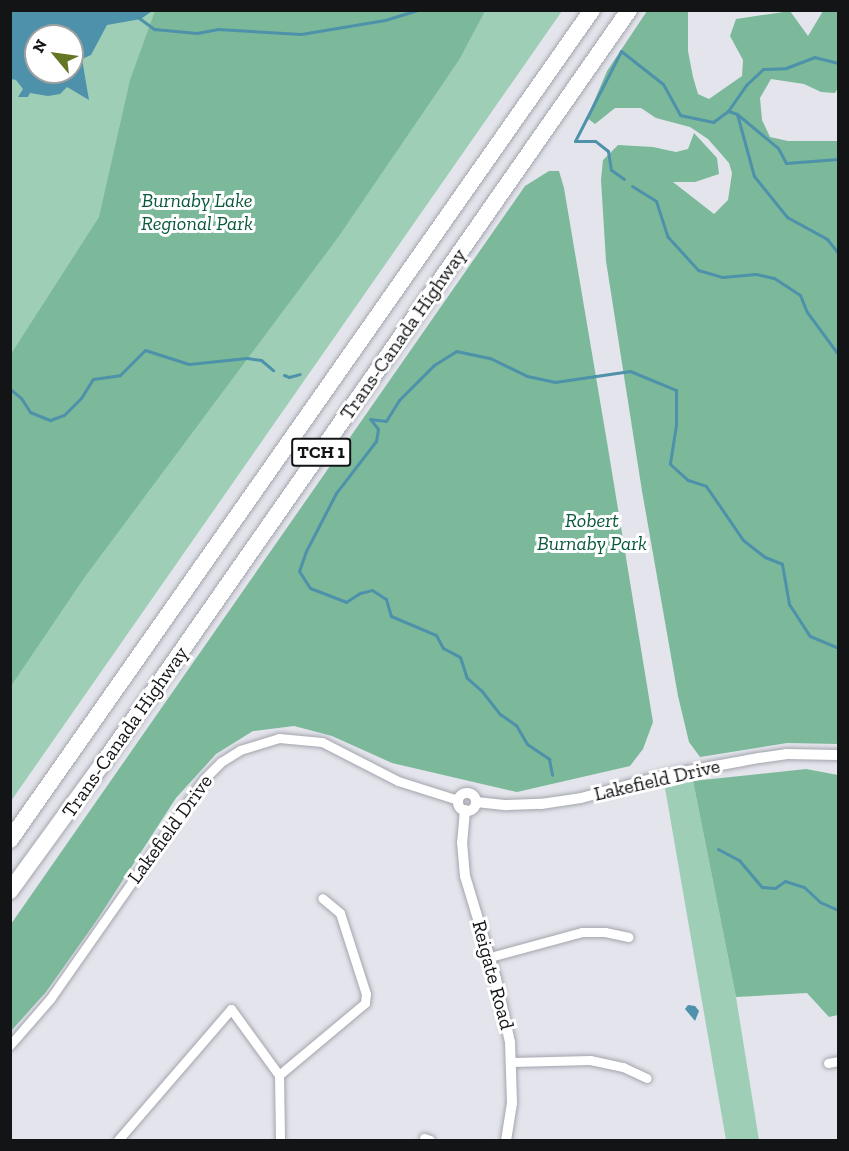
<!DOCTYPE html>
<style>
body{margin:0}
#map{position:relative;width:849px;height:1151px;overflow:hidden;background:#e3e4ec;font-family:"Zilla Slab",serif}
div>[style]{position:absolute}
.green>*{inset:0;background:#9ecfb6}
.forest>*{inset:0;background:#7bb99a}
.water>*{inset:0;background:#4e91aa}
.stream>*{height:3px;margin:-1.5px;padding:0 1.5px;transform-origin:1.5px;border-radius:1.5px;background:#4e91aa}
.roads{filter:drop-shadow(0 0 2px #a3a5ac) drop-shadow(0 0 2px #a3a5ac)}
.minor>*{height:9px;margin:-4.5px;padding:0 4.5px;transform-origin:4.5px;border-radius:4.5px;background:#fff}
.tertiary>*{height:10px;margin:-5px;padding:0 5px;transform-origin:5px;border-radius:5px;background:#fff}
.tertiary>.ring{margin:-5px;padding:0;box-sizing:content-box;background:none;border:10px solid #fff;border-radius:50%}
.motorway>*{height:16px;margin:-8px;padding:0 8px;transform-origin:8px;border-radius:8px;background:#fff}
span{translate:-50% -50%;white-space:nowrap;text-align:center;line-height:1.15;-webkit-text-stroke:6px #fff;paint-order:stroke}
.shield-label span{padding:2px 4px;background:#fff;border:2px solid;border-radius:4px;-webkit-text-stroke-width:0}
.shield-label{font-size:18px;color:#131416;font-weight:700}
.park-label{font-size:20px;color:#0a593c;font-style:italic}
.street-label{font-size:20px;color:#131416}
.frame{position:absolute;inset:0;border:12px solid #131416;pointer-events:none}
.north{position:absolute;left:24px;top:24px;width:60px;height:60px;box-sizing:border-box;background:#fff;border:2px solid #a1a1a2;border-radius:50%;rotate:299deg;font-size:16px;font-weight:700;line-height:24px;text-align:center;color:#131416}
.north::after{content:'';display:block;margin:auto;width:21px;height:27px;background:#647523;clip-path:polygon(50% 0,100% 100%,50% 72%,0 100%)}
</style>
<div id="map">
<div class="green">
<i style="clip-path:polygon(evenodd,11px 11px,562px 11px,11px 801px,11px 11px,36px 36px,72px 36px,72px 72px,36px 72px,36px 36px)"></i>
<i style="clip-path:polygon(693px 781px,736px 997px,759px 1140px,726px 1140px,665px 788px)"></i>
</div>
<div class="forest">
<i style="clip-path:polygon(155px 11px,485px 11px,459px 60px,339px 236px,84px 578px,11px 686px,11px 354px,99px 217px,130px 80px)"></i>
<i style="clip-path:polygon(647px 11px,688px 11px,688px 51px,693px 77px,698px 94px,709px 99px,742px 76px,743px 60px,730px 36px,736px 19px,790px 11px,808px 36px,823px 11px,838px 11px,838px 88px,835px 93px,821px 92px,804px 84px,771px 79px,760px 98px,762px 120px,770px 137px,788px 141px,838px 141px,838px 744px,787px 743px,700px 757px,689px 742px,678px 696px,642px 491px,606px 261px,601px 180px,603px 160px,618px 145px,653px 147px,676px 152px,688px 149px,694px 133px,717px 158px,719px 174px,695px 182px,673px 182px,714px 214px,728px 200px,732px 173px,729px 163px,708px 139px,690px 127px,656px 118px,641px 108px,615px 108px,595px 124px,587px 118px,607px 71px)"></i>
<i style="clip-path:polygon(549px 171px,559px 171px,564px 188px,608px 448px,653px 722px,643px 749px,630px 766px,517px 792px,392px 763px,332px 736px,294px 726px,253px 731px,216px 754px,176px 798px,97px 920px,46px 992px,11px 1031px,11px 924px,525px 186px)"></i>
<i style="clip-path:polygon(806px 769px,838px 775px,838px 1015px,829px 1017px,807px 993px,736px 997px,693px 781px)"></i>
</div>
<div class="water">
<i style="clip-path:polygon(evenodd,10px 11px,11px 10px,152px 11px,141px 19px,107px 25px,91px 55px,82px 59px,89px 100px,67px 87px,60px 94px,48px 96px,30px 93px,28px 97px,18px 97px,23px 89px,16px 80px,11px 79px,10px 11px,36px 36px,72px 36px,72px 72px,36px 72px,36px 36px)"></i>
<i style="clip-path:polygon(688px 1005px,695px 1006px,699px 1011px,695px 1021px,685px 1009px)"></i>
</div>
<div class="stream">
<i style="left:139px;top:18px;width:19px;rotate:36deg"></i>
<i style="left:154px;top:29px;width:43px;rotate:5.3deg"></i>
<i style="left:197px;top:33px;width:20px;rotate:-11deg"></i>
<i style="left:217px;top:29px;width:84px;rotate:3.4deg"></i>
<i style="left:301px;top:34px;width:85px;rotate:-9.5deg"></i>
<i style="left:385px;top:20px;width:34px;rotate:-17deg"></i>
<i style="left:728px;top:111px;width:33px;rotate:-55deg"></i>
<i style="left:747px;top:84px;width:22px;rotate:-43deg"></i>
<i style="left:763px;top:69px;width:23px;rotate:-2deg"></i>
<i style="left:786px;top:68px;width:30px;rotate:-21deg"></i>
<i style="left:814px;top:57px;width:25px;rotate:14deg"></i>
<i style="left:737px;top:114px;width:64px;rotate:74.7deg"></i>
<i style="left:754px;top:176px;width:53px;rotate:51.2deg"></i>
<i style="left:787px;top:217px;width:46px;rotate:28.8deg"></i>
<i style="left:827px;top:239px;width:18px;rotate:52deg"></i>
<i style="left:624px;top:179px;width:16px;rotate:-145deg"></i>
<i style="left:611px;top:170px;width:19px;rotate:-99deg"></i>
<i style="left:608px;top:151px;width:16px;rotate:-142deg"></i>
<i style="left:595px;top:141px;width:20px;rotate:180deg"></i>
<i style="left:575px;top:141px;width:101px;rotate:-62.9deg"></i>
<i style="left:621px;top:51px;width:53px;rotate:38.2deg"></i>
<i style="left:663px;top:84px;width:35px;rotate:61deg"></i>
<i style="left:680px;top:115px;width:34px;rotate:12deg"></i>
<i style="left:713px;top:122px;width:19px;rotate:-36deg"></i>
<i style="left:728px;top:111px;width:9px;rotate:18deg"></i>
<i style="left:737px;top:114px;width:53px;rotate:39.7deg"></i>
<i style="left:778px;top:148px;width:17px;rotate:62deg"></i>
<i style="left:786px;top:163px;width:52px;rotate:-4.4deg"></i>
<i style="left:632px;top:186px;width:28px;rotate:32deg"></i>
<i style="left:656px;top:201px;width:38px;rotate:72deg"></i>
<i style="left:668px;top:237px;width:45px;rotate:47.7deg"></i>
<i style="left:698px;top:270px;width:25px;rotate:16deg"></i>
<i style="left:722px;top:277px;width:34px;rotate:-5deg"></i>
<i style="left:756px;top:274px;width:18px;rotate:13deg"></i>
<i style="left:774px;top:278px;width:31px;rotate:33deg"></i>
<i style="left:800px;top:295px;width:18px;rotate:68deg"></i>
<i style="left:807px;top:312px;width:52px;rotate:53.6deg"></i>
<i style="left:284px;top:375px;width:5px;rotate:22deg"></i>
<i style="left:289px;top:377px;width:11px;rotate:-15deg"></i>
<i style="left:10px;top:389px;width:14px;rotate:39deg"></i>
<i style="left:21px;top:398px;width:17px;rotate:57deg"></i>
<i style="left:30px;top:412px;width:22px;rotate:22deg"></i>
<i style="left:50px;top:420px;width:15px;rotate:-20deg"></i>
<i style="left:64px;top:415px;width:24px;rotate:-45deg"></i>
<i style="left:81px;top:398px;width:22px;rotate:-58deg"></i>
<i style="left:93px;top:379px;width:27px;rotate:-8deg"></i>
<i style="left:120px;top:375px;width:35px;rotate:-45deg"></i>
<i style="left:145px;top:350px;width:46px;rotate:17.7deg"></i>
<i style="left:189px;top:364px;width:58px;rotate:-5.9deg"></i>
<i style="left:247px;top:358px;width:14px;rotate:8deg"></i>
<i style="left:261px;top:360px;width:16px;rotate:40deg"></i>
<i style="left:370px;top:419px;width:16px;rotate:7deg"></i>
<i style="left:386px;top:421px;width:25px;rotate:-58deg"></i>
<i style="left:399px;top:400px;width:49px;rotate:-45deg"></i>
<i style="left:434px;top:365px;width:26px;rotate:-32deg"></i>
<i style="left:456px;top:351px;width:35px;rotate:12deg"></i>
<i style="left:490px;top:358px;width:41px;rotate:25.9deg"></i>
<i style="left:527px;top:376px;width:29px;rotate:12deg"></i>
<i style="left:555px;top:382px;width:76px;rotate:-8.3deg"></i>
<i style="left:630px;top:371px;width:50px;rotate:22.4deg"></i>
<i style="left:676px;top:390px;width:35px;rotate:90deg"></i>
<i style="left:676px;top:425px;width:39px;rotate:99deg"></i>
<i style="left:670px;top:464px;width:24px;rotate:42deg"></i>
<i style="left:688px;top:480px;width:19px;rotate:18deg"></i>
<i style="left:706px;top:486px;width:65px;rotate:55.6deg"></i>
<i style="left:743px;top:540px;width:28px;rotate:38deg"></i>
<i style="left:765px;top:557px;width:18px;rotate:22deg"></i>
<i style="left:782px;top:564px;width:41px;rotate:80.1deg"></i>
<i style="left:789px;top:604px;width:38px;rotate:57deg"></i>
<i style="left:810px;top:636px;width:30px;rotate:23deg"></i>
<i style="left:371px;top:420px;width:11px;rotate:52deg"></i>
<i style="left:378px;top:429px;width:12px;rotate:99deg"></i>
<i style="left:376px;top:441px;width:66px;rotate:127.6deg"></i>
<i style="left:336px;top:493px;width:65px;rotate:117.3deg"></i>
<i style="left:306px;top:551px;width:21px;rotate:109deg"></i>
<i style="left:299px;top:571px;width:20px;rotate:57deg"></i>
<i style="left:310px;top:588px;width:39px;rotate:21deg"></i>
<i style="left:346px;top:602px;width:17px;rotate:-33deg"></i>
<i style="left:360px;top:593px;width:12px;rotate:-14deg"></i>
<i style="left:372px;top:590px;width:17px;rotate:33deg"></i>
<i style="left:386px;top:599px;width:18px;rotate:74deg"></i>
<i style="left:391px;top:616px;width:49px;rotate:22.9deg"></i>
<i style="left:436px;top:635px;width:15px;rotate:62deg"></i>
<i style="left:443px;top:648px;width:19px;rotate:28deg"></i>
<i style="left:460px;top:657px;width:22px;rotate:72deg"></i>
<i style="left:467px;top:678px;width:18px;rotate:41deg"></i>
<i style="left:481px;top:690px;width:31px;rotate:52deg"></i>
<i style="left:500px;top:714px;width:19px;rotate:35deg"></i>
<i style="left:516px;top:725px;width:22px;rotate:60deg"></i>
<i style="left:527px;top:744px;width:27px;rotate:34deg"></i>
<i style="left:549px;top:759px;width:16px;rotate:79deg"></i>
<i style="left:718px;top:849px;width:24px;rotate:28deg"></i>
<i style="left:739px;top:860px;width:35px;rotate:50deg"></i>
<i style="left:762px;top:887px;width:13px;rotate:4deg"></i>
<i style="left:775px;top:888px;width:12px;rotate:-35deg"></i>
<i style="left:785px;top:881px;width:20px;rotate:18deg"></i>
<i style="left:804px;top:887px;width:22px;rotate:43deg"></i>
<i style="left:820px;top:902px;width:20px;rotate:24deg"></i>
</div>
<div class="roads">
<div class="minor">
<i style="left:490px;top:957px;width:95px;rotate:-15.2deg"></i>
<i style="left:582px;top:932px;width:23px"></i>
<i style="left:605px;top:932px;width:24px;rotate:12deg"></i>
<i style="left:10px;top:1045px;width:61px;rotate:-49deg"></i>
<i style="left:50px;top:999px;width:269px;rotate:-55deg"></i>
<i style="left:204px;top:779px;width:24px;rotate:-45deg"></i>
<i style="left:221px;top:762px;width:22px;rotate:-32deg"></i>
<i style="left:240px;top:750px;width:41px;rotate:-17.1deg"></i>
<i style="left:279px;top:738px;width:43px;rotate:5.3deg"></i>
<i style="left:322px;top:742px;width:85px;rotate:27.2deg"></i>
<i style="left:398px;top:781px;width:63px;rotate:17.6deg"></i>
<i style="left:512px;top:1062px;width:78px;rotate:-1.5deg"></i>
<i style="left:590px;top:1060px;width:34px;rotate:12deg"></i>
<i style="left:623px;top:1067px;width:26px;rotate:25deg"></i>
<i style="left:828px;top:1063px;width:10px;rotate:-11deg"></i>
<i style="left:279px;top:1075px;width:112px;rotate:-39.9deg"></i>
<i style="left:365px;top:1003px;width:9px;rotate:-84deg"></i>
<i style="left:366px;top:994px;width:85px;rotate:-107.8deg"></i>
<i style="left:340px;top:913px;width:23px;rotate:-140deg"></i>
<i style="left:424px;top:1138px;width:6px;rotate:18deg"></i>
<i style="left:118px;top:1140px;width:173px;rotate:-49.2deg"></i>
<i style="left:231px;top:1009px;width:82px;rotate:54deg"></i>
<i style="left:279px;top:1075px;width:65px;rotate:89.1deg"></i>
</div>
<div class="tertiary">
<i class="ring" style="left:458px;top:793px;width:8px;height:8px"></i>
<i style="left:476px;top:802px;width:31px;rotate:6deg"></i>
<i style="left:507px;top:805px;width:34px;rotate:-2deg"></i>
<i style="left:541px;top:804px;width:40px;rotate:-8.5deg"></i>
<i style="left:581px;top:798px;width:88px;rotate:-15.1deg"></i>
<i style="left:666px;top:775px;width:95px;rotate:-10.4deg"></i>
<i style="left:759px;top:758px;width:27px;rotate:-8deg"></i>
<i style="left:786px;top:754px;width:52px;rotate:1.1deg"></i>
<i style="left:465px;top:810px;width:32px;rotate:95deg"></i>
<i style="left:462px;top:842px;width:34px;rotate:85deg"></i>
<i style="left:465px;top:876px;width:108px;rotate:73.2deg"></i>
<i style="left:496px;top:979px;width:65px;rotate:77.5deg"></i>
<i style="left:510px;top:1042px;width:61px;rotate:88.1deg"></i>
<i style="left:512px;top:1103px;width:37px;rotate:99deg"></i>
</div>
<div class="motorway">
<i style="left:10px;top:840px;width:1014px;rotate:-54.96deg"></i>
<i style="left:10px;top:891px;width:163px;rotate:-54deg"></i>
<i style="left:106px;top:759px;width:914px;rotate:-55.07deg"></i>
</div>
</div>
<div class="shield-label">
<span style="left:321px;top:452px">TCH 1</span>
</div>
<div class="park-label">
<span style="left:197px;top:212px">Burnaby Lake<br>Regional Park</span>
<span style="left:592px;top:532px">Robert<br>Burnaby Park</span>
</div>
<div class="street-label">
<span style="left:403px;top:334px;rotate:-55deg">Trans-Canada Highway</span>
<span style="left:125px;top:732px;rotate:-55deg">Trans-Canada Highway</span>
<span style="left:657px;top:780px;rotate:-13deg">Lakefield Drive</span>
<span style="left:170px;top:829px;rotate:-54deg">Lakefield Drive</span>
<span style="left:493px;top:975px;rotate:75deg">Reigate Road</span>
</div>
<div class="frame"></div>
<div class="north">N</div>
</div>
